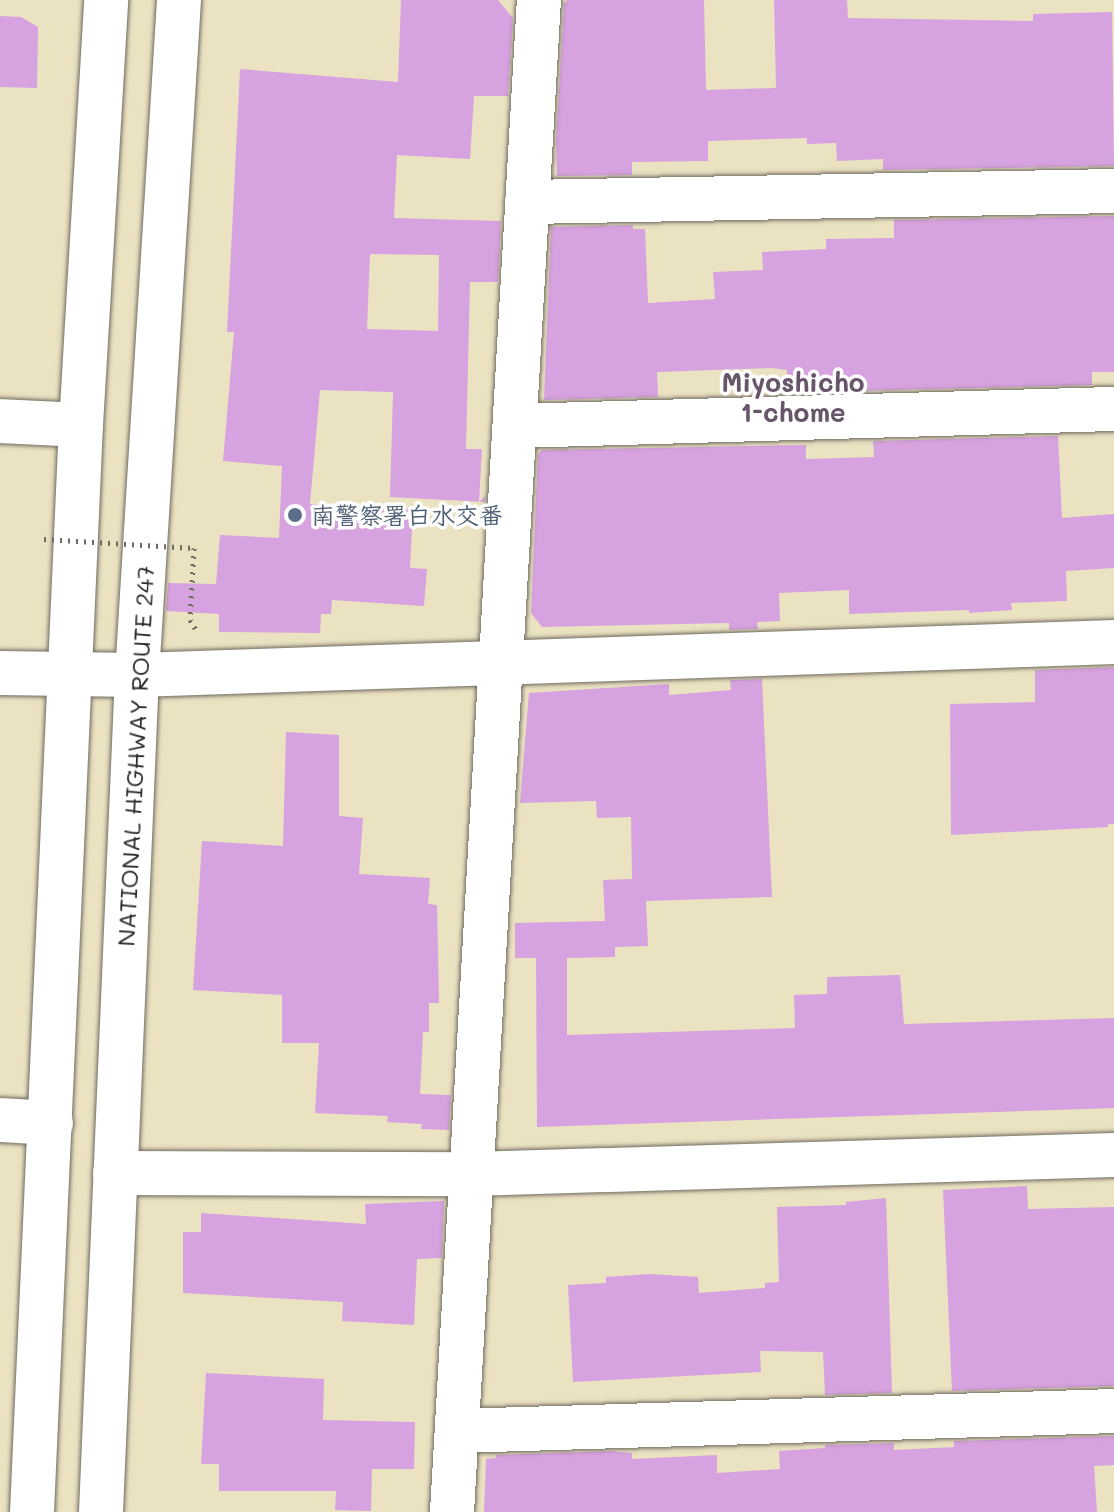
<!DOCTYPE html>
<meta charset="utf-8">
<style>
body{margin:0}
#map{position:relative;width:1114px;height:1512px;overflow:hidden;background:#ebe2c2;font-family:Mali,"Klee One",sans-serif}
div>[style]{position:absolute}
.building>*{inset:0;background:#d6a2df}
.path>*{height:5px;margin-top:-2.5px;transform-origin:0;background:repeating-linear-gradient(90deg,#6e6b60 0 2px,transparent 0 8px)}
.roads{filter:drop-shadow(0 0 2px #6e6b60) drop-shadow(0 0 2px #6e6b60)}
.street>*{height:44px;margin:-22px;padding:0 22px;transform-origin:22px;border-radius:22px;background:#fff}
.highway>*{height:44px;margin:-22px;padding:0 22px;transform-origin:22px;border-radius:22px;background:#fff}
.path-bridge>*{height:5px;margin-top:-2.5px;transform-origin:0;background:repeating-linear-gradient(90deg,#6e6b60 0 2px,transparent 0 8px)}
.dots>*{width:22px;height:22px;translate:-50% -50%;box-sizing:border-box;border:4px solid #fff;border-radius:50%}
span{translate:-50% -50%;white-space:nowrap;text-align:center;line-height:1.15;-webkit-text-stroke:7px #fff;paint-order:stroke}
.service-label{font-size:24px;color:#4e5e75;font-weight:700}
.left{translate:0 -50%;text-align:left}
.street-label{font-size:24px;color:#2b2b2b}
.neighbourhood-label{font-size:26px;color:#67556a;font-weight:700}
</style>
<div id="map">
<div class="building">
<i style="clip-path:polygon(evenodd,401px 0,498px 0,513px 18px,508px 96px,474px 96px,470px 159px,397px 155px,394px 218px,501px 221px,498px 282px,470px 282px,466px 449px,482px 449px,479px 502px,485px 496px,485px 502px,390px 497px,393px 392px,320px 390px,310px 504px,413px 509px,410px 568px,427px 569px,424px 606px,332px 600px,331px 614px,321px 614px,320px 633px,219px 632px,219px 614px,166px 611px,168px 583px,216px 584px,220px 535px,279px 538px,282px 466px,223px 461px,234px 332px,227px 332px,240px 69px,398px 82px,401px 0,370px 254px,439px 255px,438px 331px,367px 329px,370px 254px)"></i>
<i style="clip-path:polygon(567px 0,704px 0,706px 90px,776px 88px,774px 0,847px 0,848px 18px,1033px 21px,1033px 14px,1112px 12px,1114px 166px,883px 170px,883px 159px,837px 161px,836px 143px,807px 144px,807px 138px,708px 141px,708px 161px,632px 162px,632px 175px,557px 176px,556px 141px,564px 3px)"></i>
<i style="clip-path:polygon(0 16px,21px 17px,38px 27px,37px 88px,0 87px)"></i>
<i style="clip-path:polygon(1114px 216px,1114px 372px,1092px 372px,1092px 385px,817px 392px,816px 376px,787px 377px,787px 370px,772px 368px,657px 372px,658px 397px,544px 400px,551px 227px,633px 225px,633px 229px,645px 229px,648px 303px,715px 299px,713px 272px,763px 270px,762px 252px,826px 249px,826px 239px,894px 238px,894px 220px)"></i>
<i style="clip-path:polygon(1058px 436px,1062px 518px,1114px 514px,1114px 568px,1066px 571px,1067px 601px,1011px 603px,1012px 610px,969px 613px,969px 610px,849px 614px,849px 590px,779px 593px,780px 621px,757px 622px,758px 629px,729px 630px,729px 623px,542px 627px,531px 613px,538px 454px,542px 450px,806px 445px,806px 459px,874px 457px,873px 441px)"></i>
<i style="clip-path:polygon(1114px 667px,1114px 824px,1108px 824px,1108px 827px,951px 835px,950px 704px,1035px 702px,1035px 670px)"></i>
<i style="clip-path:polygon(762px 679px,772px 897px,646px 901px,648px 946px,615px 947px,615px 957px,567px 958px,567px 1035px,795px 1028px,794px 995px,827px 994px,827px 977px,900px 975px,904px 1024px,1114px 1018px,1114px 1108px,537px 1127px,536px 958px,515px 958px,515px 923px,605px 921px,603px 880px,632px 879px,631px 817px,597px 818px,596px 801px,520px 803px,529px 693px,669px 684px,669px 695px,731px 690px,730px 680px)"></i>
<i style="clip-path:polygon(286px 732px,339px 735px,339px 816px,363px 818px,359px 874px,430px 878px,428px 904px,437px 905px,439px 1003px,429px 1003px,429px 1032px,423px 1032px,420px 1094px,451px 1095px,449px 1130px,421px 1129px,422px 1124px,387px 1122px,388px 1116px,315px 1113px,319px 1043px,282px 1043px,282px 995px,193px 990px,202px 841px,283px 846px)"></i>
<i style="clip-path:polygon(1027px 1186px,1028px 1209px,1114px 1207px,1114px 1386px,952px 1391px,943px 1190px)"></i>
<i style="clip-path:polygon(886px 1198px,892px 1393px,825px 1395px,823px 1352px,760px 1351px,761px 1372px,573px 1382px,568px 1285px,606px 1283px,606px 1277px,649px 1274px,698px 1277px,699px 1293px,765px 1288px,765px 1283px,779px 1282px,777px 1207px,846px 1205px,846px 1202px)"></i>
<i style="clip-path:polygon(444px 1201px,442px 1258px,417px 1259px,414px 1325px,342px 1321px,343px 1302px,183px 1293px,183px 1232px,201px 1232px,201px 1213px,366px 1224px,365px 1204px)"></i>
<i style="clip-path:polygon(206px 1373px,324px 1379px,323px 1420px,415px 1422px,414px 1469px,372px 1469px,371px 1511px,335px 1510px,336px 1491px,219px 1491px,219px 1464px,201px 1464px)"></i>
<i style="clip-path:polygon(1114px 1436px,1114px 1465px,1094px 1466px,1097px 1512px,484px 1512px,486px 1459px,496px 1458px,496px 1455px,611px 1451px,632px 1453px,632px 1459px,717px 1455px,717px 1473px,780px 1469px,779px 1451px,825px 1448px,825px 1445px,894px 1443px,894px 1450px,954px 1447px,954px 1441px)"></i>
</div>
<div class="path">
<i style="left:194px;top:548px;width:72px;rotate:93.2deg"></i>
<i style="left:190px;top:620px;width:15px;rotate:58deg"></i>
</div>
<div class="roads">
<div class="street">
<i style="left:527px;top:202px;width:587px;rotate:-1.07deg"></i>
<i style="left:0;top:421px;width:81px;rotate:2.8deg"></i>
<i style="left:515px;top:426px;width:599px;rotate:-1.63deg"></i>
<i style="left:0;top:673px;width:137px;rotate:0.8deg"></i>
<i style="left:137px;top:675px;width:978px;rotate:-1.93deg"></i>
<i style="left:0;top:1120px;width:51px;rotate:3.4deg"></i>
<i style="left:115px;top:1173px;width:356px;rotate:0.2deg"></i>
<i style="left:471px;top:1174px;width:643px;rotate:-1.69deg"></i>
<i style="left:457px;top:1431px;width:657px;rotate:-1.74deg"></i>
<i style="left:452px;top:1512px;width:1515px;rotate:-86.71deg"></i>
</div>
<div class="highway">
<i style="left:32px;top:1512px;width:1088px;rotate:-87.42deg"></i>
<i style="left:81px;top:425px;width:426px;rotate:-86.6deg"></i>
<i style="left:101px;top:1512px;width:838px;rotate:-87.54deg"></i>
<i style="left:137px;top:675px;width:676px;rotate:-86.44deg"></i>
</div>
</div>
<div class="path-bridge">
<i style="left:44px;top:539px;width:150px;rotate:3.4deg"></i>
</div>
<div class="dots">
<i style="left:295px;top:515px;background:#5c6f8a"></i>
</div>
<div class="service-label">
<span class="left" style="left:311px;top:515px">南警察署白水交番</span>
</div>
<div class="street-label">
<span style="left:135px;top:756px;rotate:-87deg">NATIONAL HIGHWAY ROUTE 247</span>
</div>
<div class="neighbourhood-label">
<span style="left:793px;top:398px">Miyoshicho<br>1-chome</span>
</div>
</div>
